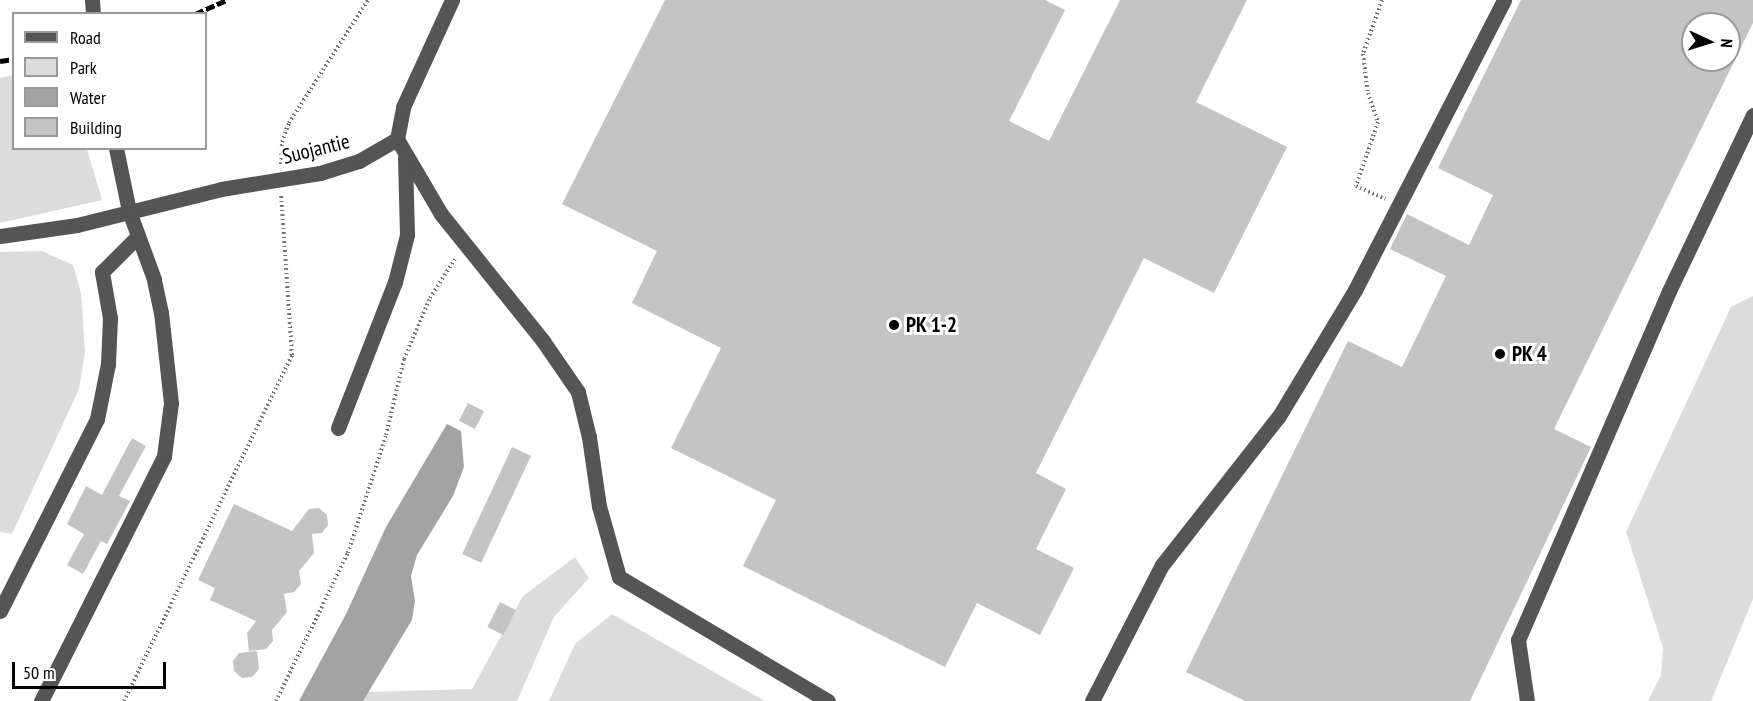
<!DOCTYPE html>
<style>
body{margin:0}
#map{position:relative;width:1753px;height:701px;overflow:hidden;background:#fff;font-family:"PT Sans Narrow",sans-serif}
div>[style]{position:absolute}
.green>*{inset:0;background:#dcdcdc}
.water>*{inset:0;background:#a3a3a3}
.building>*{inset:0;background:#c4c4c4;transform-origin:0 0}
.path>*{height:4px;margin-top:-2px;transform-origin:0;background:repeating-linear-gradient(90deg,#777 0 1.5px,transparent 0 4.5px)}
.minor>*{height:15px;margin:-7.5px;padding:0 7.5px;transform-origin:7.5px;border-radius:7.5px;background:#555}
.rail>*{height:4.5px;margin-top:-2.25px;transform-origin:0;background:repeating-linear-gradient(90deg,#000 0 9px,transparent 0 12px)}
.dots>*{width:16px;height:16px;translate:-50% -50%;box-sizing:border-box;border:3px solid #fff;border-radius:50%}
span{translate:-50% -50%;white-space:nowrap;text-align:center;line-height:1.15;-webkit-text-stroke:6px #fff;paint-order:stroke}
.street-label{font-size:21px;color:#000}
.poi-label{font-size:21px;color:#000;font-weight:700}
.left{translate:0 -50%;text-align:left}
.legend{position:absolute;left:12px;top:12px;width:195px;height:138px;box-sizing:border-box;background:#fff;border:2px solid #999;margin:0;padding:8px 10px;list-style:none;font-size:18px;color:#000}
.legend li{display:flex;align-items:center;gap:12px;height:30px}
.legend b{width:30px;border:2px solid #999}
.north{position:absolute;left:1681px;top:12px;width:60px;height:60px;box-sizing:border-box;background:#fff;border:2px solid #999;border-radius:50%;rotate:94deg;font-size:16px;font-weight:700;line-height:24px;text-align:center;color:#000}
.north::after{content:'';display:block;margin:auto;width:21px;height:27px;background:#000;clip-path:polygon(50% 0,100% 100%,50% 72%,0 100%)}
.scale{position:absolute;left:12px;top:662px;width:154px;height:27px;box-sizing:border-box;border:3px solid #000;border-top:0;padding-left:8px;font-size:18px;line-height:21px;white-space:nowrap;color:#000;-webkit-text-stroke:4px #fff;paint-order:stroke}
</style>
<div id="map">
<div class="green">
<i style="clip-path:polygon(13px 75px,14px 148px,87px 149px,102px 200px,0 223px,0 78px)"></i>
<i style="clip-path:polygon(42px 251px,73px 265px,81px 293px,85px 352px,79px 389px,12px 534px,0 532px,0 252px)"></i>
<i style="clip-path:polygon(1753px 296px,1753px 599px,1711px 701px,1648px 701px,1661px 675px,1663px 648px,1626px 532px,1731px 307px)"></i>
<i style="clip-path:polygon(575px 557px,589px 578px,554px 617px,517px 701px,363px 701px,368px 692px,472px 689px,523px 596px)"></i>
<i style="clip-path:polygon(612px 614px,765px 701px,549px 701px,575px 644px)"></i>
</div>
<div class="water">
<i style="clip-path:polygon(447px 424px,461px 431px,464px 467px,453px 496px,417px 555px,411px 576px,415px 601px,412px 620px,363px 701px,299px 701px,346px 614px,386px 527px)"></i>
</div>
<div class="building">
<i style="clip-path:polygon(665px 0,1045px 0,1065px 10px,1009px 121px,1049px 141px,1120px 0,1247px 0,1196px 102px,1287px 147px,1214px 293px,1144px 258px,1036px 473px,1066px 489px,1036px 549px,1074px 568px,1040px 635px,977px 603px,945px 667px,743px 566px,776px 500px,671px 448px,721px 348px,632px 303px,657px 251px,562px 204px)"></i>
<i style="clip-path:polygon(evenodd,1521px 0,1753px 0,1753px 23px,1554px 429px,1591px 447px,1470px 701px,1245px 701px,1186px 672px,1348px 341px,1402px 367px,1446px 276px,1390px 249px,1407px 214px,1469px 245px,1493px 195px,1438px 168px,1521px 0,1693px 24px,1729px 24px,1729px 60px,1693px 60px,1693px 24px)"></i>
<i style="left:468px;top:403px;width:18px;height:20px;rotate:27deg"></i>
<i style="clip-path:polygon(132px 438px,146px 446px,119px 496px,130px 501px,107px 544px,101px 541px,83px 574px,67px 565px,84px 534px,67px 524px,86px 486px,102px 495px)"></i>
<i style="left:512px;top:447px;width:21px;height:118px;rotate:25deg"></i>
<i style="clip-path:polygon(234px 504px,292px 531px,309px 509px,319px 508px,327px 515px,328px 525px,322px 533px,312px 534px,314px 553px,299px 571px,301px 584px,294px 592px,284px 594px,287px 612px,272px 630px,273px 641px,266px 649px,249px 651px,247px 633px,256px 621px,210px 600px,215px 588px,198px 580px)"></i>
<i style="left:500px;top:602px;width:18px;height:28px;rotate:27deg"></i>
<i style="clip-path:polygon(257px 651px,259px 669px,252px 677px,242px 678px,234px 671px,233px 661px,239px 653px)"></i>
</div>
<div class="path">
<i style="left:1382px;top:0;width:57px;rotate:109.4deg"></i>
<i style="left:1363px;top:54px;width:39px;rotate:83deg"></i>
<i style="left:1368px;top:93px;width:31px;rotate:71deg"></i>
<i style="left:1378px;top:122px;width:68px;rotate:109deg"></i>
<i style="left:1356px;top:186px;width:32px;rotate:24deg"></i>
<i style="left:281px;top:164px;width:22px;rotate:-87deg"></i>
<i style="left:282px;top:142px;width:20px;rotate:-70deg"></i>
<i style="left:289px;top:123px;width:146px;rotate:-57.3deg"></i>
<i style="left:124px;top:701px;width:385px;rotate:-64.1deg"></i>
<i style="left:292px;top:355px;width:160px;rotate:-93.9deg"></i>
<i style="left:276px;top:701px;width:165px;rotate:-64.1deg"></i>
<i style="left:348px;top:553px;width:124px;rotate:-72.1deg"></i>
<i style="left:386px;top:435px;width:78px;rotate:-76.7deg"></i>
<i style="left:404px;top:359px;width:66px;rotate:-66.9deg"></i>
<i style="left:430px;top:298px;width:46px;rotate:-57.3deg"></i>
</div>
<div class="minor">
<i style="left:92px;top:0;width:14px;rotate:86deg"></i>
<i style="left:397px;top:139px;width:87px;rotate:59.6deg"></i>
<i style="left:441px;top:214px;width:163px;rotate:51.2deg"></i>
<i style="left:543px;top:341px;width:62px;rotate:55.5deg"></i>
<i style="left:578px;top:392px;width:46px;rotate:76.3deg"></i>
<i style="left:589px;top:437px;width:70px;rotate:81.8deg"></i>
<i style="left:599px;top:506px;width:74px;rotate:74.3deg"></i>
<i style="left:619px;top:577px;width:243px;rotate:30.7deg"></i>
<i style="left:0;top:236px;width:78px;rotate:-8.1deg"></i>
<i style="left:77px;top:225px;width:148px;rotate:-14deg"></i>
<i style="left:221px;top:189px;width:100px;rotate:-9.2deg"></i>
<i style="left:320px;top:173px;width:41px;rotate:-17.1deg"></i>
<i style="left:359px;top:161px;width:44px;rotate:-30.1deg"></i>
<i style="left:397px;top:139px;width:33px;rotate:-79deg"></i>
<i style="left:403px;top:107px;width:118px;rotate:-65.4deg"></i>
<i style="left:338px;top:428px;width:157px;rotate:-68.7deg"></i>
<i style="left:395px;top:282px;width:49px;rotate:-75.7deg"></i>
<i style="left:407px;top:235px;width:77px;rotate:-91.5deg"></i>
<i style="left:0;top:611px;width:215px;rotate:-63.2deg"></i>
<i style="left:97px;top:419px;width:56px;rotate:-78.7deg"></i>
<i style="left:108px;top:364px;width:46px;rotate:-87.5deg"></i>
<i style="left:110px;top:318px;width:47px;rotate:-99.9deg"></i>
<i style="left:102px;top:272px;width:51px;rotate:-45deg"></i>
<i style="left:41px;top:701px;width:274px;rotate:-63.3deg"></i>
<i style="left:164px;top:456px;width:53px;rotate:-82.5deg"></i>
<i style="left:171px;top:403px;width:91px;rotate:-96.3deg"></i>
<i style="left:161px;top:313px;width:35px;rotate:-102deg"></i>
<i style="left:154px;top:279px;width:72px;rotate:-110.2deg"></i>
<i style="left:129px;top:211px;width:64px;rotate:-101.7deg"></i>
<i style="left:1092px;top:701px;width:153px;rotate:-62.8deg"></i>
<i style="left:1162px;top:565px;width:189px;rotate:-51.9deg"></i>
<i style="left:1279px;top:416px;width:147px;rotate:-58.9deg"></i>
<i style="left:1355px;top:290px;width:326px;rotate:-62.8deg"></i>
<i style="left:1527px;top:701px;width:62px;rotate:-98.4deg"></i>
<i style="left:1518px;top:640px;width:380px;rotate:-66.6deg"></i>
<i style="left:1669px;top:291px;width:195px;rotate:-64.5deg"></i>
</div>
<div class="rail">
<i style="left:195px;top:14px;width:35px;rotate:-24deg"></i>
<i style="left:0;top:61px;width:14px;rotate:-8deg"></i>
</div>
<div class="dots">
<i style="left:894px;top:325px;background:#000"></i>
<i style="left:1500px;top:354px;background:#000"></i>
</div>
<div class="street-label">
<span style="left:316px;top:149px;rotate:-14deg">Suojantie</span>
</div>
<div class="poi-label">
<span class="left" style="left:906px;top:325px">PK 1-2</span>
<span class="left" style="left:1512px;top:354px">PK 4</span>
</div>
<ul class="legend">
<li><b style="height:8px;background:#555"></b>Road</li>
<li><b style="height:16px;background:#dcdcdc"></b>Park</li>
<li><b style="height:16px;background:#a3a3a3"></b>Water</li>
<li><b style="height:16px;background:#c4c4c4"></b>Building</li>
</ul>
<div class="north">N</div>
<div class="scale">50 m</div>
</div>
